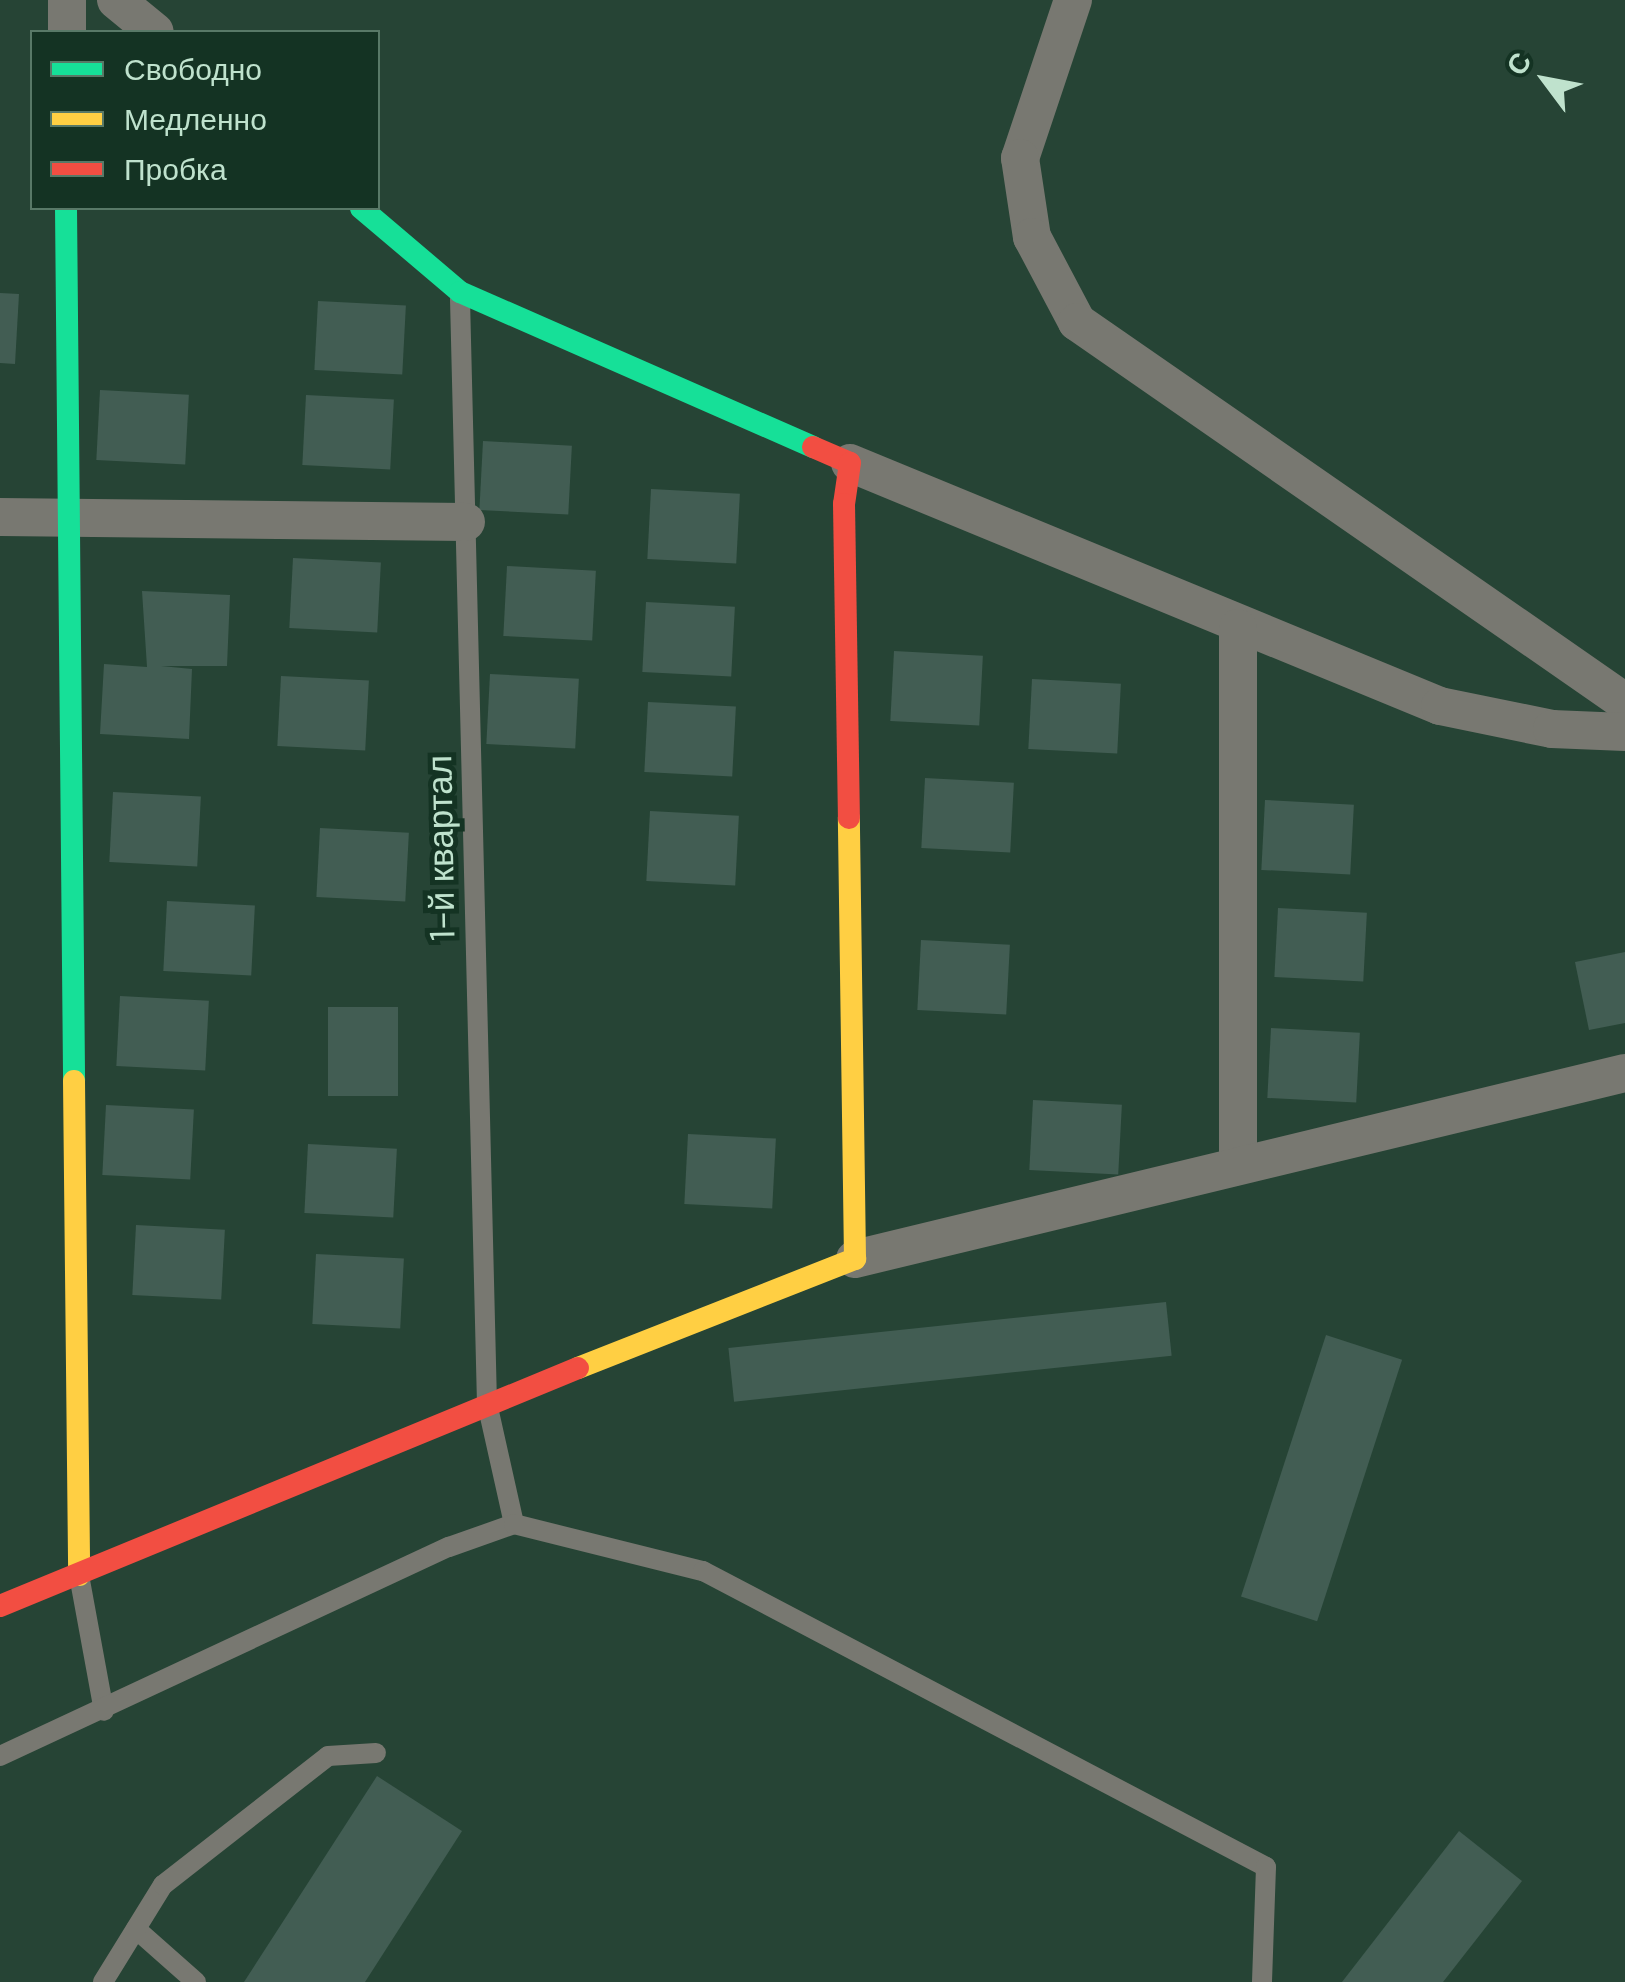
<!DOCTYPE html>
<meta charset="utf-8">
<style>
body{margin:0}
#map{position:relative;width:1625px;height:1982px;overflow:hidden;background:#264435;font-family:"DM Sans",sans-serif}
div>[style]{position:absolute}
.building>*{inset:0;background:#425d53;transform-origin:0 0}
.lane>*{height:20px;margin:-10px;padding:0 10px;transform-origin:10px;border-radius:10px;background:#787871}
.street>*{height:38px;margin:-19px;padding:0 19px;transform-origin:19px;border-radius:19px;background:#787871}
.fast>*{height:22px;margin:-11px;padding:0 11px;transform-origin:11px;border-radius:11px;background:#16e098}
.slow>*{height:22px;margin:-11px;padding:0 11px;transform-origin:11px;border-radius:11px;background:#ffcf43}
.jam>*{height:22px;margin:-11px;padding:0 11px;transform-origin:11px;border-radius:11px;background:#f24e42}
span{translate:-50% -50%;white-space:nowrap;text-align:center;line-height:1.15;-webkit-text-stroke:10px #143323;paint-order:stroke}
.street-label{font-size:35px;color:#bfe2cd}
.legend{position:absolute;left:30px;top:30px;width:350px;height:180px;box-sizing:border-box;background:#143323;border:2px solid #587967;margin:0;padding:12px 18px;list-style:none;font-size:30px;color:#bfe2cd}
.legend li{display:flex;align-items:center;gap:20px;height:50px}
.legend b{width:50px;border:2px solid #587967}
.north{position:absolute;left:1495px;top:30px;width:100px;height:100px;-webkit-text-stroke:8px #143323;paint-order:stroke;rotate:302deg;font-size:28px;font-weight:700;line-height:40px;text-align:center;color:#bfe2cd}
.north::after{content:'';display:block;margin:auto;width:35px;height:45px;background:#bfe2cd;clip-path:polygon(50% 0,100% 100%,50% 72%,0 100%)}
</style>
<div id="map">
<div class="building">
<i style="clip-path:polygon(0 293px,19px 294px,15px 364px,0 363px)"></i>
<i style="left:318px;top:301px;width:88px;height:69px;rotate:3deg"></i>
<i style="left:100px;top:390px;width:89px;height:70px;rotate:3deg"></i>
<i style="left:306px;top:395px;width:88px;height:70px;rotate:3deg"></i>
<i style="left:483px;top:441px;width:89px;height:69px;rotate:3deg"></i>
<i style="left:651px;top:489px;width:89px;height:70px;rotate:3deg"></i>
<i style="left:293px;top:558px;width:88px;height:70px;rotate:3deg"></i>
<i style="left:507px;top:566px;width:89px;height:70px;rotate:3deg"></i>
<i style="clip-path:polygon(142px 591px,230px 595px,227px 666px,161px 666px,192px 669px,189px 739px,100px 734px,104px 664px,147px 667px)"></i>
<i style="left:646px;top:602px;width:89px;height:70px;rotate:3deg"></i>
<i style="left:894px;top:651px;width:89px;height:70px;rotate:3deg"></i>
<i style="left:490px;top:674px;width:89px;height:70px;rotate:3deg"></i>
<i style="left:281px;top:676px;width:88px;height:70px;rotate:3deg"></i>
<i style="left:1032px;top:679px;width:89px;height:70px;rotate:3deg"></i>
<i style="left:648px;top:702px;width:88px;height:70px;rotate:3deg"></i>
<i style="left:925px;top:778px;width:89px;height:70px;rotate:3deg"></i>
<i style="left:113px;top:792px;width:88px;height:70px;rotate:3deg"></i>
<i style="left:1265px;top:800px;width:89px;height:70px;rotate:3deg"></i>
<i style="left:650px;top:811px;width:89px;height:70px;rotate:3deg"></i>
<i style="left:320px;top:828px;width:89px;height:69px;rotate:3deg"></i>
<i style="left:167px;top:901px;width:88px;height:70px;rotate:3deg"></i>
<i style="left:1278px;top:908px;width:89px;height:69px;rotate:3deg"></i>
<i style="left:921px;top:940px;width:89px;height:70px;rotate:3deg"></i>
<i style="clip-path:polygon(1625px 952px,1625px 1023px,1589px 1030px,1575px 962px)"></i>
<i style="left:120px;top:996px;width:89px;height:70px;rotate:3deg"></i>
<i style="left:328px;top:1007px;width:70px;height:89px"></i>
<i style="left:1271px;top:1028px;width:89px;height:70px;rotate:3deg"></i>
<i style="left:1033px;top:1100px;width:89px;height:70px;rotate:3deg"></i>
<i style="left:106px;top:1105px;width:88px;height:70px;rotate:3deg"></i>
<i style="left:688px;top:1134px;width:88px;height:70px;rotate:3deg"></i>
<i style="left:308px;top:1144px;width:89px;height:69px;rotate:3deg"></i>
<i style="left:136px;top:1225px;width:89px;height:70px;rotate:3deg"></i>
<i style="left:316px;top:1254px;width:88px;height:70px;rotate:3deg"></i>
<i style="left:1166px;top:1302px;width:54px;height:440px;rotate:84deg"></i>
<i style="left:1326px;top:1335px;width:80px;height:275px;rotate:18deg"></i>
<i style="clip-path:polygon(377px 1776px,462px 1831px,365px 1982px,244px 1982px)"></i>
<i style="clip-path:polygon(1459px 1831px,1522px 1881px,1443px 1982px,1342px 1982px)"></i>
</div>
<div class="lane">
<i style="left:460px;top:299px;width:1104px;rotate:88.6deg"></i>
<i style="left:487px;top:1403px;width:124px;rotate:77.4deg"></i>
<i style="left:79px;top:1575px;width:138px;rotate:79.6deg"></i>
<i style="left:0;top:1756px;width:495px;rotate:-25deg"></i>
<i style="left:449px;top:1547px;width:69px;rotate:-19.5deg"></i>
<i style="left:514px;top:1524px;width:195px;rotate:14deg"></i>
<i style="left:703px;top:1571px;width:636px;rotate:27.73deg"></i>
<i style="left:1266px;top:1867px;width:115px;rotate:92deg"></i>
<i style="left:136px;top:1929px;width:80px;rotate:41.5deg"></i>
<i style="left:103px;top:1982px;width:114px;rotate:-58.3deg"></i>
<i style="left:163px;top:1885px;width:209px;rotate:-38deg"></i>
<i style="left:328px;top:1756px;width:48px;rotate:-3.6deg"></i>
</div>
<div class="street">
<i style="left:116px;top:0;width:50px;rotate:39.4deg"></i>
<i style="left:1073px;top:0;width:167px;rotate:108.5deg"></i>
<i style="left:1020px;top:158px;width:80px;rotate:81.4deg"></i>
<i style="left:1032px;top:237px;width:96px;rotate:62.1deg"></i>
<i style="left:1077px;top:322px;width:667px;rotate:34.74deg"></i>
<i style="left:67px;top:32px;width:32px;rotate:-90deg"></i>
<i style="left:850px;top:463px;width:638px;rotate:22.39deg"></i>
<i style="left:1440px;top:706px;width:114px;rotate:11.6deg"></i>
<i style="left:1552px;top:729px;width:73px;rotate:2.4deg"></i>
<i style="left:0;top:517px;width:466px;rotate:0.6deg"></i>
<i style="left:1238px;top:1165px;width:537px;rotate:-90deg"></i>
<i style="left:855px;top:1259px;width:792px;rotate:-13.58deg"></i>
</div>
<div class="fast">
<i style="left:66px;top:208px;width:873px;rotate:89.47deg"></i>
<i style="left:361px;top:208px;width:130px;rotate:40.3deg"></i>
<i style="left:460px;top:292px;width:386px;rotate:23.7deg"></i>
</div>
<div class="slow">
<i style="left:74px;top:1081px;width:494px;rotate:89.4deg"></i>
<i style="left:578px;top:1368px;width:298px;rotate:-21.5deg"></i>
<i style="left:855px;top:1259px;width:441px;rotate:-90.8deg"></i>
</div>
<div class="jam">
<i style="left:813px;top:447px;width:40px;rotate:23.4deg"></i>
<i style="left:850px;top:463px;width:41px;rotate:98.3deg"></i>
<i style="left:844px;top:504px;width:314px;rotate:89.1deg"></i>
<i style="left:0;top:1606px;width:625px;rotate:-22.38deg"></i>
</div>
<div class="street-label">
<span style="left:441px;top:848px;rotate:-91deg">1-й квартал</span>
</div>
<ul class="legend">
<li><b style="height:12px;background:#16e098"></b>Свободно</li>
<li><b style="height:12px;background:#ffcf43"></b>Медленно</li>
<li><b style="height:12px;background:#f24e42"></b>Пробка</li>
</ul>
<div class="north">С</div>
</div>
